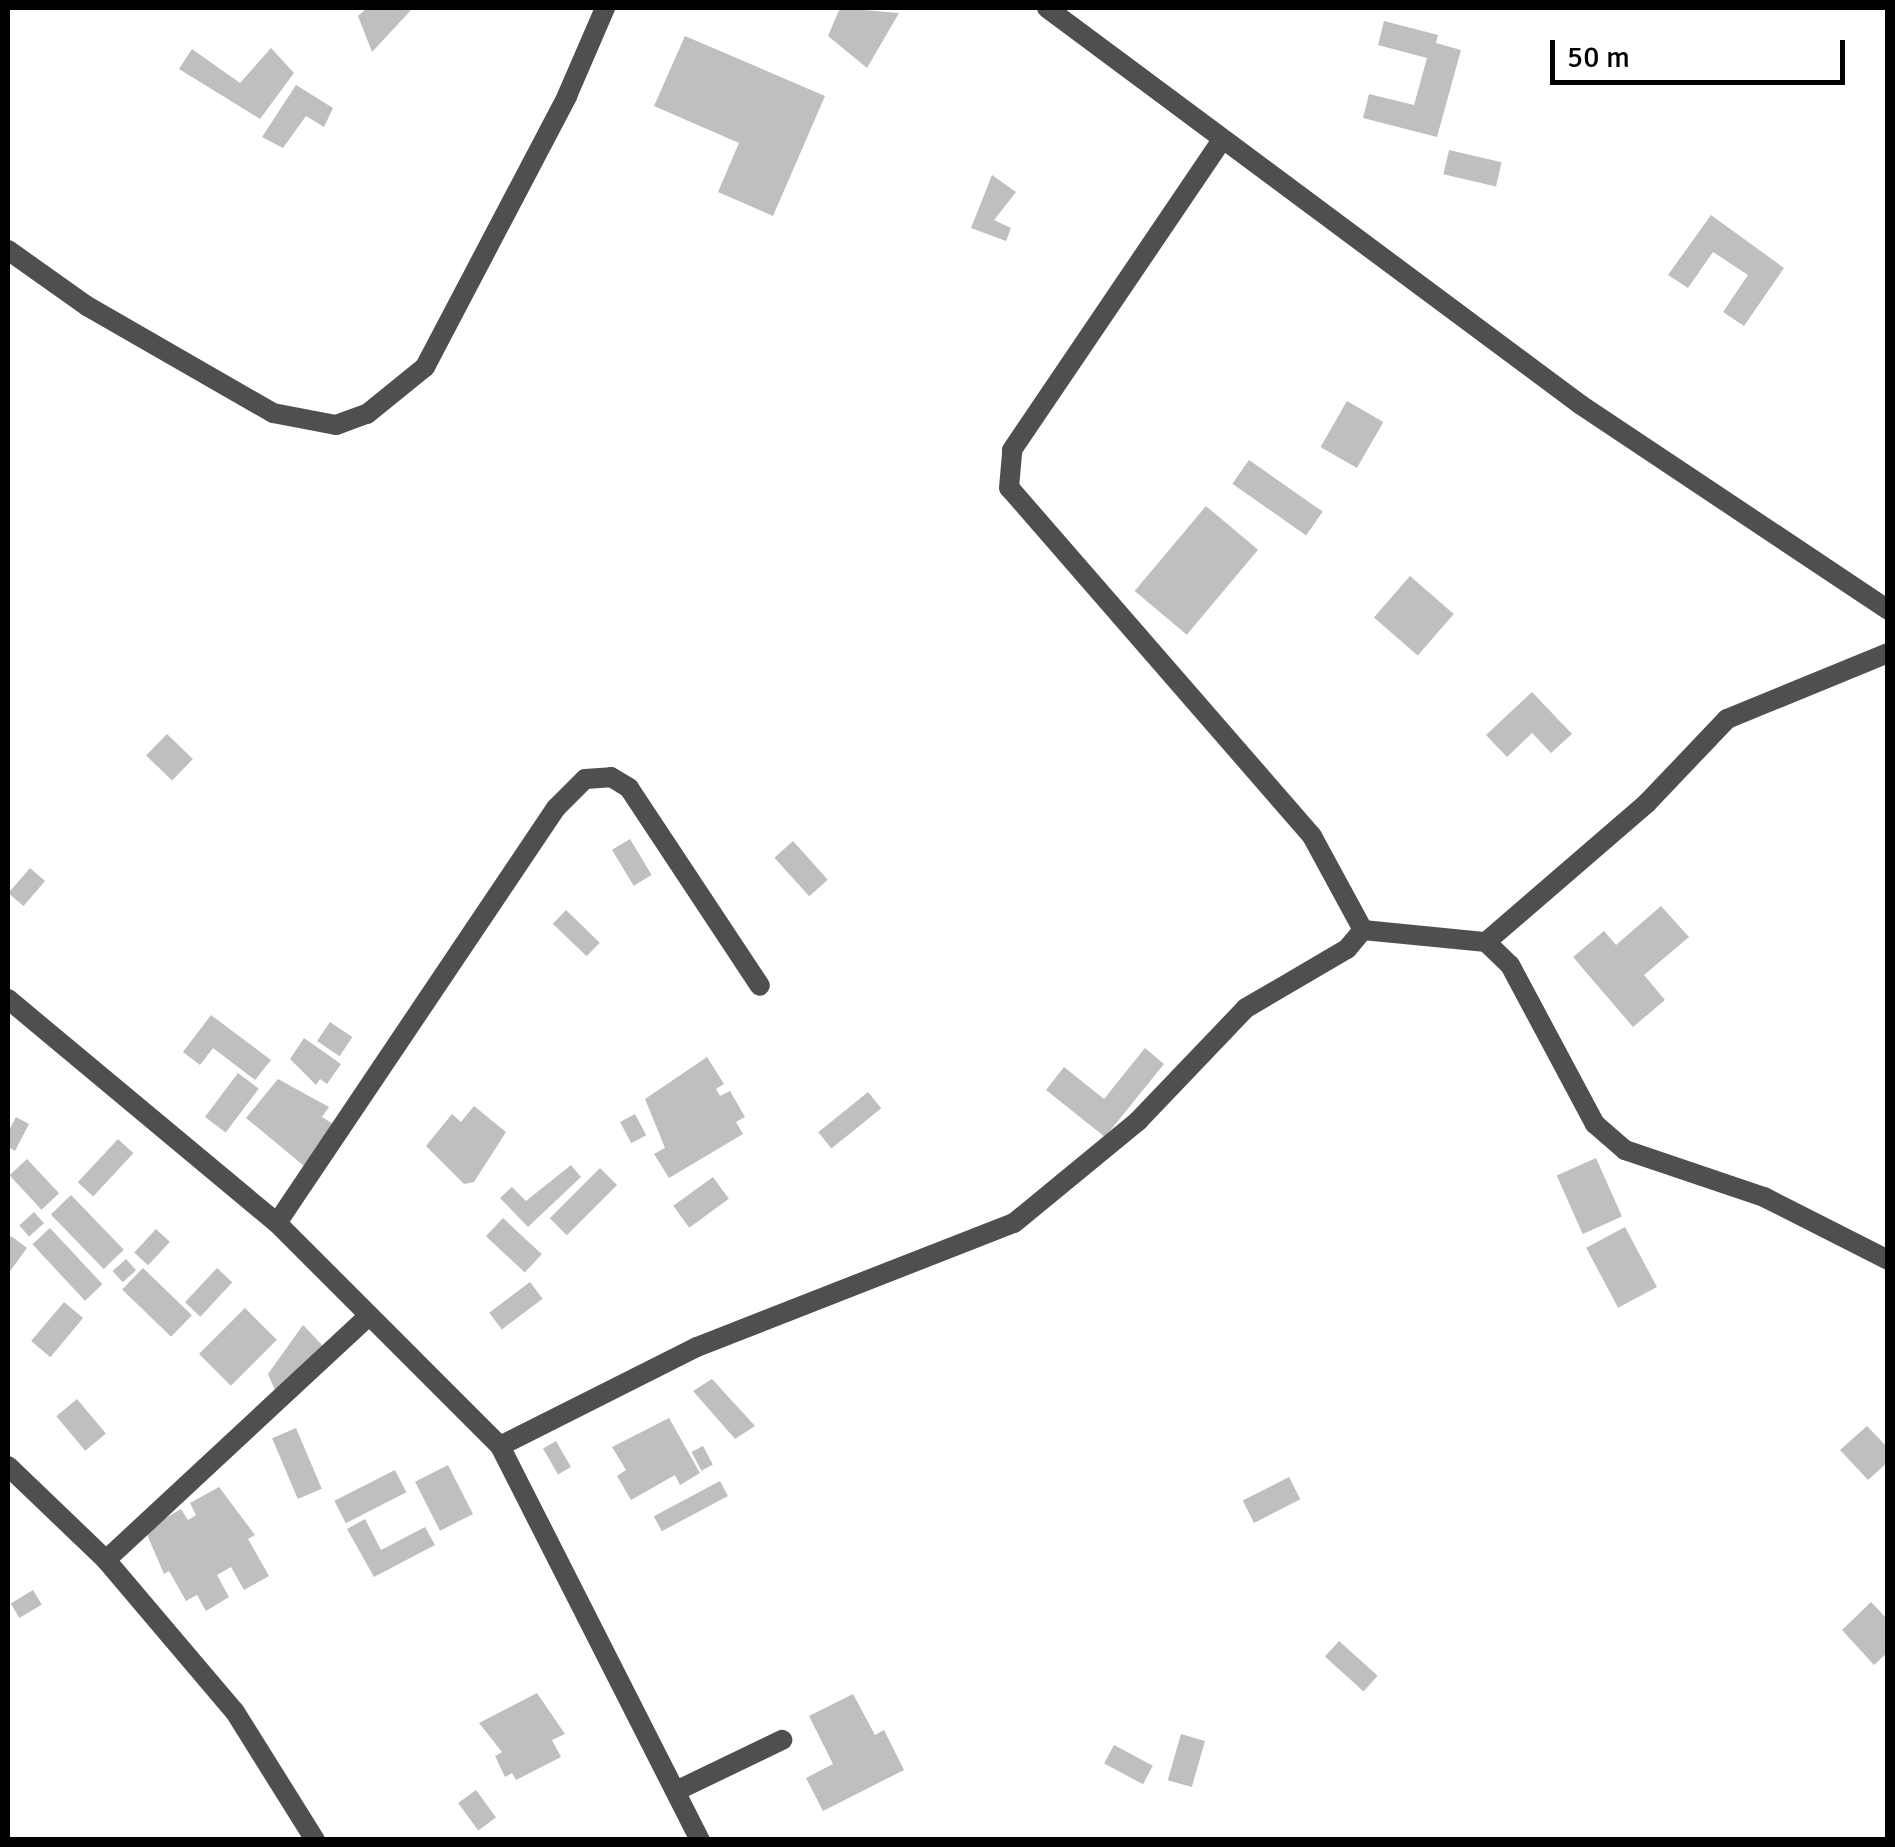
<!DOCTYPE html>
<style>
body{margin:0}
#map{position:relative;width:1895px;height:1847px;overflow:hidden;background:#fff;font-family:Signika,sans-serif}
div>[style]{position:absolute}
.building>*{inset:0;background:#bfbfbf;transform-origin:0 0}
.minor>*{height:20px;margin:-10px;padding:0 10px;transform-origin:10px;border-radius:10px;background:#4f4f4f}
span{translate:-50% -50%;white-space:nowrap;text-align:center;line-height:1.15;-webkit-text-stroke:9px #fff;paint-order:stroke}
.frame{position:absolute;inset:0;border:10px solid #000;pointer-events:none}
.scale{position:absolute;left:1550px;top:40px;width:295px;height:45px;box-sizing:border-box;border:5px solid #000;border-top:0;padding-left:12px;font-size:30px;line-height:35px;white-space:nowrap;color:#000;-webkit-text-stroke:8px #fff;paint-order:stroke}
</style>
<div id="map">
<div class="building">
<i style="clip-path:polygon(367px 8px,413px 8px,372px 52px,358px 16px)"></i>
<i style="clip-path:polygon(840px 8px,899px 13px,867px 68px,828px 36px)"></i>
<i style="clip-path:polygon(1384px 21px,1438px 35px,1436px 43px,1461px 50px,1437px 137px,1363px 118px,1369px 94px,1414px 105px,1427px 58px,1378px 45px)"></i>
<i style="clip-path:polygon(685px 36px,825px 96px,773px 216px,718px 192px,739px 143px,654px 106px)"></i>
<i style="clip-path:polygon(271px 48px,294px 73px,260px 119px,179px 69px,192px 49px,240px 83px)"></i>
<i style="clip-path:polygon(296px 85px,333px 108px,324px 127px,306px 116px,283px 148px,262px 137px)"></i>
<i style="left:1449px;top:150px;width:54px;height:25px;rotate:13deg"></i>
<i style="clip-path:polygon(992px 175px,1016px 192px,994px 220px,1011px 228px,1006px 241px,971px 228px)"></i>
<i style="clip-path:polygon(1711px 215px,1784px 268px,1744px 326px,1723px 312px,1748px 275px,1713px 252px,1688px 288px,1668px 275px)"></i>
<i style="left:1347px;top:401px;width:42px;height:53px;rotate:30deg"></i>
<i style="left:1249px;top:460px;width:90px;height:29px;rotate:35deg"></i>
<i style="left:1206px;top:506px;width:68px;height:111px;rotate:40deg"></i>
<i style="left:1410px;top:576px;width:58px;height:55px;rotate:41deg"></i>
<i style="clip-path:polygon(1532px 692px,1572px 734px,1551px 753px,1532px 733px,1507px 757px,1486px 735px)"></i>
<i style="left:167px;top:734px;width:36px;height:30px;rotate:44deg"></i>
<i style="left:630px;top:839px;width:42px;height:21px;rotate:59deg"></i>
<i style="left:793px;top:841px;width:52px;height:25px;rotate:48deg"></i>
<i style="left:30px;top:868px;width:20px;height:33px;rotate:41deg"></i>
<i style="clip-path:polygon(1661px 906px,1689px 937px,1644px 975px,1665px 1000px,1633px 1027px,1573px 957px,1604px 931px,1616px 945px)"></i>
<i style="left:566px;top:910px;width:47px;height:19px;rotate:44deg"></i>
<i style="clip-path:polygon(211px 1015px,271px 1060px,255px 1080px,213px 1048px,200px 1065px,183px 1052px)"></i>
<i style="left:330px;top:1022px;width:27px;height:23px;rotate:34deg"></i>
<i style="clip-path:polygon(304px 1038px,341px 1064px,327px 1084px,320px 1079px,316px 1085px,290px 1059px)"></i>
<i style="clip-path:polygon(1145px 1048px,1164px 1064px,1105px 1137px,1046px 1090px,1064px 1067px,1104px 1099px)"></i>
<i style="clip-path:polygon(707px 1057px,724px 1084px,716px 1089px,720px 1096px,730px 1091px,745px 1117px,736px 1122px,743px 1134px,669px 1178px,654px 1154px,665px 1148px,645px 1099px)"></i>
<i style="left:238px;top:1073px;width:26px;height:55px;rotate:37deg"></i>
<i style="clip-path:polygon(278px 1079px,329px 1107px,322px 1117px,333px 1124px,304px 1166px,246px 1118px)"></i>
<i style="left:868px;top:1092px;width:21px;height:64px;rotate:51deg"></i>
<i style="clip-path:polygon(474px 1106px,506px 1132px,474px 1182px,464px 1184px,426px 1146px,452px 1114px,461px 1122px)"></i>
<i style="left:635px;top:1114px;width:24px;height:17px;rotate:62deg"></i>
<i style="clip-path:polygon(16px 1117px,29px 1124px,15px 1151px,8px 1147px,8px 1132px)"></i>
<i style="left:118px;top:1139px;width:21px;height:59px;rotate:43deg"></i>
<i style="left:1596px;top:1158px;width:64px;height:43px;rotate:66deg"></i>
<i style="left:27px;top:1159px;width:47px;height:24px;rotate:47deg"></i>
<i style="clip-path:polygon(571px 1165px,581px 1177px,528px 1227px,500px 1198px,512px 1187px,526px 1201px)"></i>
<i style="left:600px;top:1168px;width:24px;height:71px;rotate:45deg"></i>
<i style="left:713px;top:1177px;width:27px;height:49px;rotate:54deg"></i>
<i style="left:71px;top:1195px;width:76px;height:28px;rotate:46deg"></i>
<i style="left:34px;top:1212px;width:15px;height:20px;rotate:48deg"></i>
<i style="left:503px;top:1218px;width:53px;height:25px;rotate:43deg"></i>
<i style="left:1625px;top:1227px;width:68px;height:44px;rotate:62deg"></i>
<i style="left:50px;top:1228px;width:77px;height:24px;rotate:47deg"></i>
<i style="left:156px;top:1229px;width:19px;height:32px;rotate:43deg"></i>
<i style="clip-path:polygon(11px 1236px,27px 1248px,8px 1274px,8px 1241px)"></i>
<i style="left:126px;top:1259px;width:15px;height:18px;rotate:48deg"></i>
<i style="left:143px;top:1268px;width:68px;height:30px;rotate:44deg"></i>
<i style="left:217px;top:1268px;width:21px;height:47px;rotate:43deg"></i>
<i style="left:530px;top:1282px;width:21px;height:51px;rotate:53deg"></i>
<i style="left:64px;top:1302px;width:25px;height:51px;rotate:40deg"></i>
<i style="left:245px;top:1308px;width:45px;height:65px;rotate:45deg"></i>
<i style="clip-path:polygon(303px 1325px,324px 1347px,277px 1395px,268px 1374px)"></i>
<i style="clip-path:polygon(712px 1379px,755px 1426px,735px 1439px,693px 1391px)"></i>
<i style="left:77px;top:1399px;width:45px;height:27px;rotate:50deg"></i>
<i style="clip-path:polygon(669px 1418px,700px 1473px,680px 1485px,675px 1475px,631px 1500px,617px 1476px,626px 1470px,612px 1447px)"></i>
<i style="clip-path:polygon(1867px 1426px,1888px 1448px,1888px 1462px,1868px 1480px,1840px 1450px)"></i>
<i style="left:296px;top:1428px;width:66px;height:26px;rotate:67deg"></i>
<i style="left:556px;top:1441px;width:30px;height:15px;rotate:60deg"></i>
<i style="left:703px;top:1446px;width:21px;height:13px;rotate:62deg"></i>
<i style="left:448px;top:1465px;width:55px;height:37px;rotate:63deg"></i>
<i style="left:395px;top:1470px;width:25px;height:68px;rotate:63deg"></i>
<i style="left:1289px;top:1477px;width:25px;height:52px;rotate:63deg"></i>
<i style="left:720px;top:1481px;width:17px;height:75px;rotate:62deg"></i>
<i style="clip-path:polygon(219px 1487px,255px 1535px,248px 1539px,269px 1576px,244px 1590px,231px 1567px,217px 1575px,229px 1597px,206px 1611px,197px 1595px,186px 1601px,169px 1571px,164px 1574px,145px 1530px,181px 1509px,188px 1520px,196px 1515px,190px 1503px)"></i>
<i style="clip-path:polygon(365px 1519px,381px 1550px,425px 1527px,435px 1545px,374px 1577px,347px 1529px)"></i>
<i style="left:33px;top:1590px;width:17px;height:26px;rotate:59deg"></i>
<i style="clip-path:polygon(1871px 1602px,1888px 1620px,1888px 1652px,1874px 1665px,1842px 1630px)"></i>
<i style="left:1339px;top:1641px;width:52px;height:21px;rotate:42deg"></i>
<i style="clip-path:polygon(537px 1693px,565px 1734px,552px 1740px,561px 1757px,516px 1780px,512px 1773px,505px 1777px,495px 1756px,502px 1752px,479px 1723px)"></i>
<i style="clip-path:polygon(853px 1694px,875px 1735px,884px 1730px,904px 1770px,823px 1811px,806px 1778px,833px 1764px,809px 1716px)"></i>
<i style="left:1181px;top:1734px;width:25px;height:48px;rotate:16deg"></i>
<i style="left:1114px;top:1745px;width:44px;height:21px;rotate:28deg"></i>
<i style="left:476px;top:1790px;width:34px;height:22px;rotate:54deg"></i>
</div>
<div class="minor">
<i style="left:1047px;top:8px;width:665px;rotate:36.63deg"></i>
<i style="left:1581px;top:405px;width:369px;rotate:33.7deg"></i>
<i style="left:8px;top:250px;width:97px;rotate:35.3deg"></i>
<i style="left:87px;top:306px;width:215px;rotate:29.9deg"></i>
<i style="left:273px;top:413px;width:64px;rotate:10.8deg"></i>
<i style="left:336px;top:425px;width:33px;rotate:-20deg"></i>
<i style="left:367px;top:414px;width:75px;rotate:-39deg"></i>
<i style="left:425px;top:367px;width:306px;rotate:-62.3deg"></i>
<i style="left:567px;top:96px;width:96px;rotate:-66.6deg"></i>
<i style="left:1363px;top:930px;width:124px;rotate:5.6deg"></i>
<i style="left:1486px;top:942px;width:33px;rotate:44deg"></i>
<i style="left:1510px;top:965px;width:180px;rotate:61.9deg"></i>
<i style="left:1595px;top:1124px;width:40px;rotate:41deg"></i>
<i style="left:1625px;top:1150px;width:147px;rotate:18.7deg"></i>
<i style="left:1764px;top:1197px;width:139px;rotate:26.9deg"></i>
<i style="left:1486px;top:942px;width:213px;rotate:-40.8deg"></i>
<i style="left:1647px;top:803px;width:116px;rotate:-46.4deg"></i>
<i style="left:1727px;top:719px;width:174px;rotate:-22.3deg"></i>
<i style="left:8px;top:999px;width:350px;rotate:39.8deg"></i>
<i style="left:277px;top:1223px;width:315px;rotate:45deg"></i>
<i style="left:500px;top:1446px;width:442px;rotate:63.1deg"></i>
<i style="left:277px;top:1223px;width:500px;rotate:-56.09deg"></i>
<i style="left:556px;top:808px;width:41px;rotate:-45deg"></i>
<i style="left:585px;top:779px;width:26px;rotate:-4deg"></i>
<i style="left:611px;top:777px;width:21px;rotate:31deg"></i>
<i style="left:629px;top:788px;width:237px;rotate:56.5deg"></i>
<i style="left:500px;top:1446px;width:220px;rotate:-26.7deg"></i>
<i style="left:697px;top:1347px;width:340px;rotate:-21.4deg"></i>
<i style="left:1014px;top:1223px;width:161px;rotate:-39.4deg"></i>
<i style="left:1138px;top:1121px;width:156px;rotate:-46.3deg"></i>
<i style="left:1246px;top:1008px;width:117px;rotate:-30.3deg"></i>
<i style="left:1347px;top:949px;width:25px;rotate:-50deg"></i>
<i style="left:1363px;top:930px;width:107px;rotate:-118.5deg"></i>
<i style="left:1312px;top:836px;width:461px;rotate:-131deg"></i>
<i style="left:1009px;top:488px;width:38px;rotate:-85deg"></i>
<i style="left:1012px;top:450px;width:373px;rotate:-55.9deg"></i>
<i style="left:8px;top:1466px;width:136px;rotate:43.8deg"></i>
<i style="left:106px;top:1560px;width:355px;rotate:-42.9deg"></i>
<i style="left:106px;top:1560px;width:199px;rotate:49.7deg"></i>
<i style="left:235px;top:1712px;width:151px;rotate:58deg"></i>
<i style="left:676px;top:1791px;width:118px;rotate:-25.7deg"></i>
</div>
<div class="frame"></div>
<div class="scale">50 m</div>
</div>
